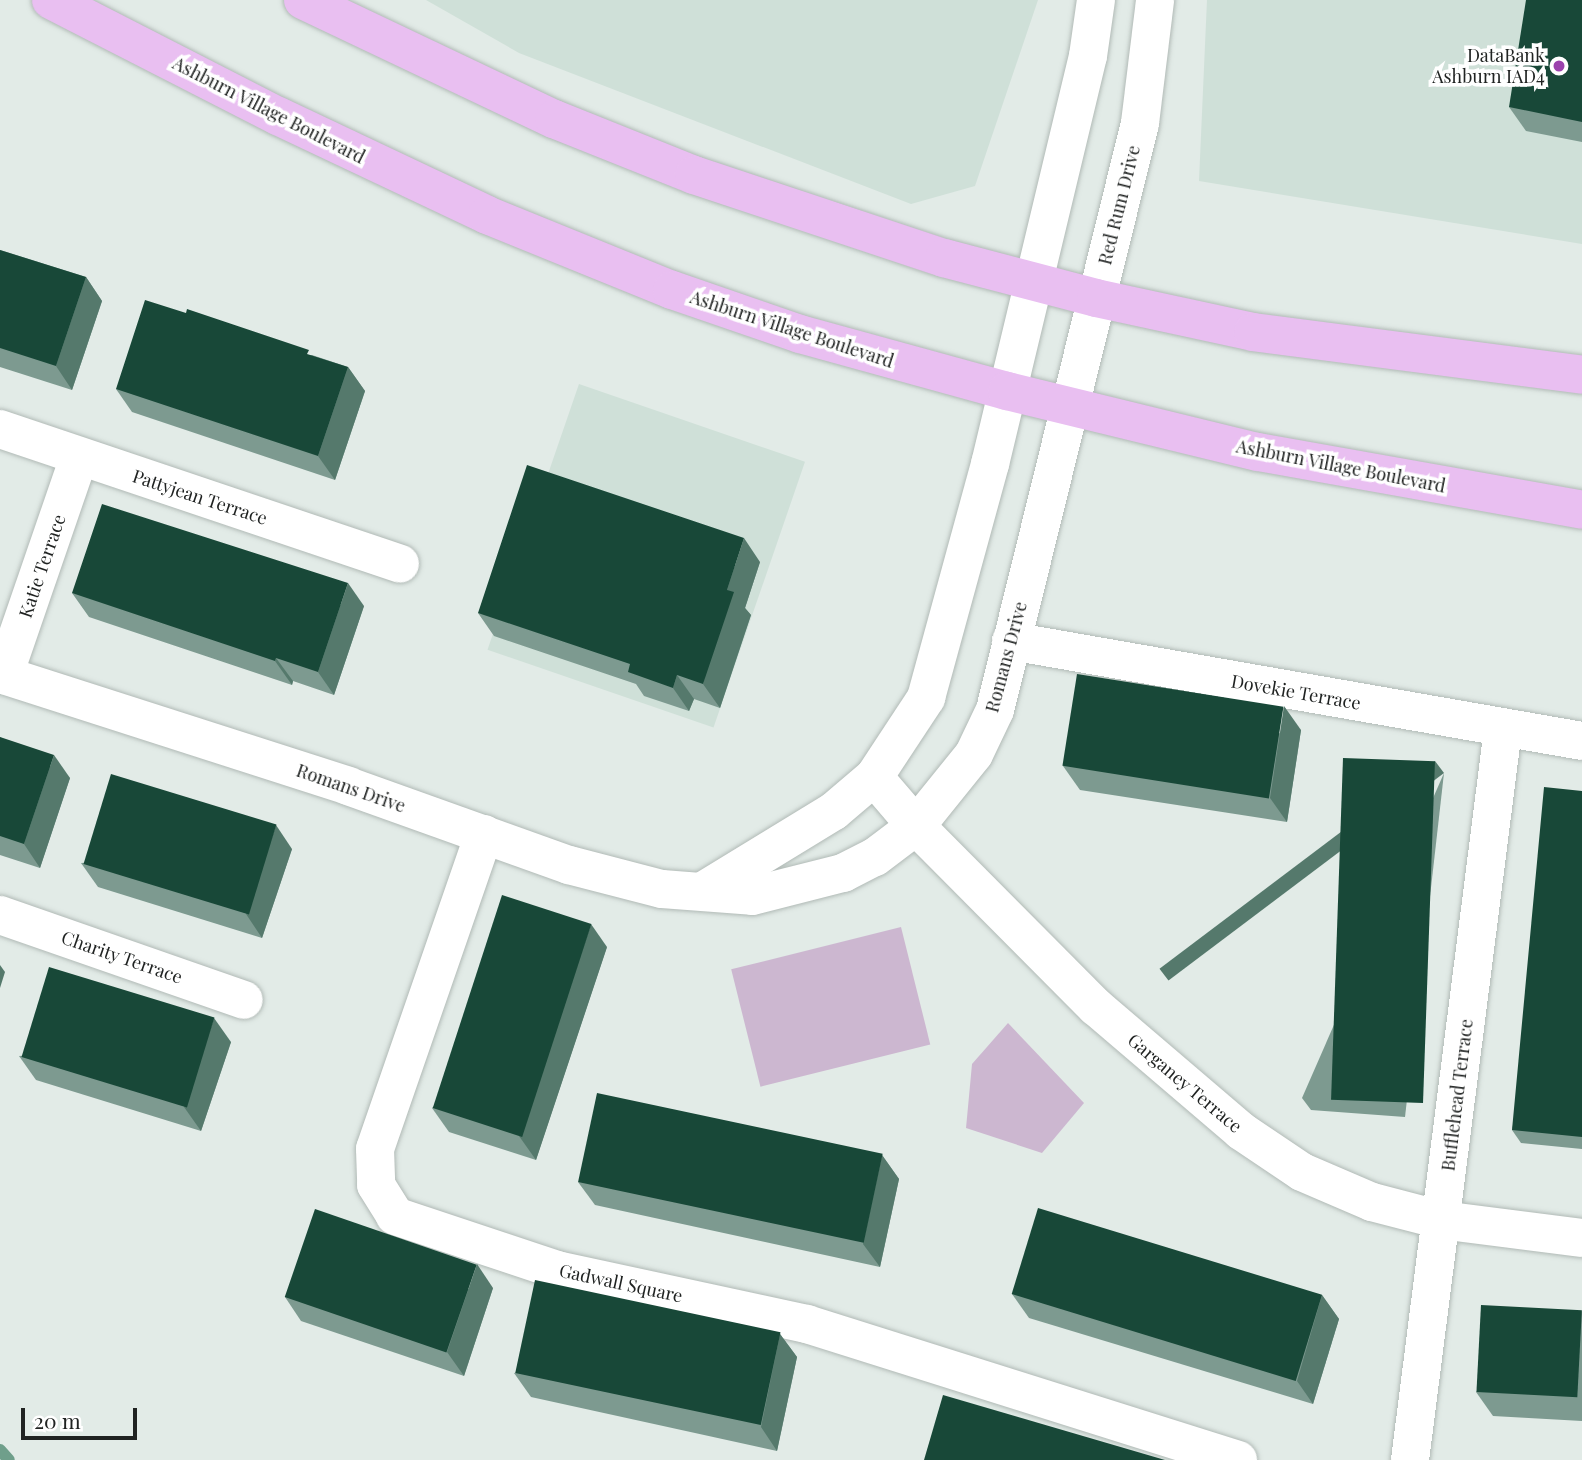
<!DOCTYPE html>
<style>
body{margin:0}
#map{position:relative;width:1582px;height:1460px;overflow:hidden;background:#e2ebe7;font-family:"Playfair Display",serif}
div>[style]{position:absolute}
.built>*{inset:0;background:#cfe0d8;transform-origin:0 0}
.green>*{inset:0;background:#ccb7d0;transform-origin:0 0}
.stream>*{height:12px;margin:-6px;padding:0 6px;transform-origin:6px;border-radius:6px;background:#6f9f8b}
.roads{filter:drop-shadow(0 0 2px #b1bab6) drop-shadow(0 0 2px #b1bab6)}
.minor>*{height:38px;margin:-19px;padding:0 19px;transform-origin:19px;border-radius:19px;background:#fff}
.major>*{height:38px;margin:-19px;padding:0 19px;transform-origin:19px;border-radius:19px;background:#e9bff1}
.wall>*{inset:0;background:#7d9a90}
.shaded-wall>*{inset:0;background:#55796c;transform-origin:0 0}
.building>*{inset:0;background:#184838;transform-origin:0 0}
.dots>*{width:19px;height:19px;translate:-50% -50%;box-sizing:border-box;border:4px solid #fff;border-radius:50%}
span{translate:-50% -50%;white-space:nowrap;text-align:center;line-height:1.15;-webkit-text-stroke:7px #fff;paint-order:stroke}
.poi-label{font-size:18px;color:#202322}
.right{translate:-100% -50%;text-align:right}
.street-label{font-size:18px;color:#202322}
.scale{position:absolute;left:21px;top:1408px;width:116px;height:32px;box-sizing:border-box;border:4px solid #202322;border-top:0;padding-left:9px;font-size:21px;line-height:24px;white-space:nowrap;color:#202322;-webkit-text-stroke:5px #fff;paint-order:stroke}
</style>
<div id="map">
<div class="built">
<i style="clip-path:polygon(426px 0,1038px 0,975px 186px,911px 204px,519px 53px)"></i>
<i style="clip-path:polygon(1207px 0,1582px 0,1582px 244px,1199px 181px)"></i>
<i style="left:579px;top:384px;width:239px;height:281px;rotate:19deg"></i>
</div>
<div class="green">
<i style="left:901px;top:927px;width:121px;height:175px;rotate:76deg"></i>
<i style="clip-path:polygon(1008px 1023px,1084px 1103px,1042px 1153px,966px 1128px,972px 1064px)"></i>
</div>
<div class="stream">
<i style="left:0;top:1450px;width:13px;rotate:48deg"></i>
</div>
<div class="roads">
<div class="minor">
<i style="left:0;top:429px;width:422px;rotate:18.6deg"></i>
<i style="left:1011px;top:641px;width:580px;rotate:9.93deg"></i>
<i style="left:0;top:674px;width:366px;rotate:17.8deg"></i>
<i style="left:348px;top:786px;width:235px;rotate:19.7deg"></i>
<i style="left:569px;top:865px;width:96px;rotate:14.5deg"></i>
<i style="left:662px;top:889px;width:90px;rotate:4.4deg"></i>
<i style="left:752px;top:896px;width:94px;rotate:-14.2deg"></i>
<i style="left:843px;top:873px;width:36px;rotate:-27deg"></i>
<i style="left:875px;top:857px;width:51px;rotate:-37.1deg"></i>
<i style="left:916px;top:826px;width:92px;rotate:-51.1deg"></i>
<i style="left:974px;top:754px;width:49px;rotate:-64.5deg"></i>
<i style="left:995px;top:710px;width:605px;rotate:-76.12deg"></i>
<i style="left:1140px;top:123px;width:124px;rotate:-83deg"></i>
<i style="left:4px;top:675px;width:231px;rotate:-71deg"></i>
<i style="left:874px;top:777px;width:65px;rotate:49.4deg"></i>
<i style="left:916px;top:826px;width:255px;rotate:45.2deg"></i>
<i style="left:1096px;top:1007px;width:191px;rotate:40.5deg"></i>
<i style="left:1241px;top:1131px;width:73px;rotate:33.9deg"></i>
<i style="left:1302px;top:1172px;width:76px;rotate:23.2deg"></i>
<i style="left:1372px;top:1202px;width:71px;rotate:14.6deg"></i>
<i style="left:1441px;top:1220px;width:142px;rotate:7.3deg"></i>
<i style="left:484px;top:834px;width:333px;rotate:109.1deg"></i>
<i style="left:375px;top:1149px;width:36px;rotate:88deg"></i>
<i style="left:376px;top:1185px;width:36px;rotate:58deg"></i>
<i style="left:395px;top:1216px;width:171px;rotate:18.4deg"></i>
<i style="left:557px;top:1270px;width:256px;rotate:12.2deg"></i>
<i style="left:807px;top:1324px;width:452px;rotate:17.5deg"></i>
<i style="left:703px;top:891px;width:153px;rotate:-31.4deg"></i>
<i style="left:834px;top:811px;width:52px;rotate:-40.4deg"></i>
<i style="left:874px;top:777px;width:95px;rotate:-56.6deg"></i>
<i style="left:926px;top:698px;width:243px;rotate:-74.7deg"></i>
<i style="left:990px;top:464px;width:420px;rotate:-76.5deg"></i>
<i style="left:1088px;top:56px;width:57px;rotate:-81.9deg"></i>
<i style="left:0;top:915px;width:258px;rotate:19.2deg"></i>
<i style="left:1410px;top:1460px;width:737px;rotate:-82.75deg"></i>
</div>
<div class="major">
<i style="left:51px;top:0;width:255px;rotate:27.1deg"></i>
<i style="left:278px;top:116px;width:231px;rotate:25.3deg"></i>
<i style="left:487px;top:215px;width:200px;rotate:22.1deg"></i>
<i style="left:672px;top:290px;width:135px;rotate:19deg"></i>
<i style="left:800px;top:334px;width:215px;rotate:15.4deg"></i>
<i style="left:1007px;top:391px;width:258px;rotate:13.7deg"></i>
<i style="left:1258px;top:452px;width:329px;rotate:10.1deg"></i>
<i style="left:303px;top:0;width:278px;rotate:25.4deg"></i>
<i style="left:554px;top:119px;width:151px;rotate:21.8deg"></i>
<i style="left:694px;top:175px;width:263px;rotate:18.4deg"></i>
<i style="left:944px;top:258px;width:157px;rotate:14.7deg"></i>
<i style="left:1096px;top:298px;width:161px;rotate:12.2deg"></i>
<i style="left:1253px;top:332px;width:332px;rotate:7.4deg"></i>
</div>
</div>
<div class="wall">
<i style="clip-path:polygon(1582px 0,1582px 142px,1526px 131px,1509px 107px)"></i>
<i style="clip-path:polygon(0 250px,86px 277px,102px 301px,72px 390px,0 367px)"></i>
<i style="clip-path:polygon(312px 355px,348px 367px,365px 391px,335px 480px,132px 412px,116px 389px)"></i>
<i style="clip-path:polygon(760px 562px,745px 608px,751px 615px,720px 708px,694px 699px,689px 711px,644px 696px,636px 684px,494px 636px,478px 613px)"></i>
<i style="clip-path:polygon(72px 593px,364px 606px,334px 695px,293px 681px,292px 685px,89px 617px)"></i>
<i style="clip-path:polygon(1301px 730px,1287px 822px,1080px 790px,1063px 766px)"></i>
<i style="clip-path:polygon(0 737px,70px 778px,40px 868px,0 855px)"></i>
<i style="clip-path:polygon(1444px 773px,1405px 1117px,1311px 1110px,1302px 1098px)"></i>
<i style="clip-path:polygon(1582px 791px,1582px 1149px,1521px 1143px,1512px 1130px)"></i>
<i style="clip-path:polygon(292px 849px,262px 938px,98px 887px,81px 863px)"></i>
<i style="clip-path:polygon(607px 947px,536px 1160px,449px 1132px,432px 1108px)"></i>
<i style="clip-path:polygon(231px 1042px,201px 1131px,36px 1080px,19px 1056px)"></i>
<i style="clip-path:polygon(882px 1155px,899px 1179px,880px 1267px,595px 1205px,578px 1182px)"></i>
<i style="clip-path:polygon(493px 1288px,464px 1376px,301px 1321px,285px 1297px)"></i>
<i style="clip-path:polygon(1012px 1294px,1322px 1295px,1339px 1319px,1313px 1404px,1029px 1318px)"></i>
<i style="clip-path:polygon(1582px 1311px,1582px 1421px,1493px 1416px,1476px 1392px)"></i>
<i style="clip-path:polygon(780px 1334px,797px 1357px,777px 1451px,531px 1397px,514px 1373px)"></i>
</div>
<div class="shaded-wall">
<i style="clip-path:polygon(86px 277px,102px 301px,72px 390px,56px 366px)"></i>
<i style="clip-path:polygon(348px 367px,365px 391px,335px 480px,318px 456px)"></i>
<i style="clip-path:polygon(744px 538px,760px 562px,745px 608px,751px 615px,720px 708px,703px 684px,727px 590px)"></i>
<i style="clip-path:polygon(348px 583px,364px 606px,334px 695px,318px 672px)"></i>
<i style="clip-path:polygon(276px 658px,293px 681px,292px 685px,275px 661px)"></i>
<i style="clip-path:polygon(677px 675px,694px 699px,689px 711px,673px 688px)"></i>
<i style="clip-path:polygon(1284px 706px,1301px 730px,1287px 822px,1270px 798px)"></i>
<i style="clip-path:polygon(54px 755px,70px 778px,40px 868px,24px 844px)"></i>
<i style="left:1435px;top:761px;width:15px;height:345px;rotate:53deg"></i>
<i style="clip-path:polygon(276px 825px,292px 849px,262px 938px,246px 914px)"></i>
<i style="clip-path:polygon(591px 924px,607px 947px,536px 1160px,519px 1136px)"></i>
<i style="clip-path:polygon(0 965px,5px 972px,0 988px)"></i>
<i style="clip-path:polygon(214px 1018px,231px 1042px,201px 1131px,184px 1107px)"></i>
<i style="clip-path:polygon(882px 1155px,899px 1179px,880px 1267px,863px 1244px)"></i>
<i style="clip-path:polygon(477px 1264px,493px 1288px,464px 1376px,447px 1352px)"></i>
<i style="clip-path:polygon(1322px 1295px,1339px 1319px,1313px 1404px,1297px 1381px)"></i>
<i style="clip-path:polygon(780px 1334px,797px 1357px,777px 1451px,761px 1427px)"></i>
</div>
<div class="building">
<i style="clip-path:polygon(1526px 0,1582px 0,1582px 122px,1509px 107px)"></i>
<i style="clip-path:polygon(0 250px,86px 277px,56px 366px,0 348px)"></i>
<i style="clip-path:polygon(145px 300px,186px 313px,187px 309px,309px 350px,307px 354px,348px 367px,318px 456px,116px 389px)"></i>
<i style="clip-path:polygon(527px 465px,744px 538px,727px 590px,734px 592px,703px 684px,677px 675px,673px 688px,628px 672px,630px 664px,478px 613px)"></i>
<i style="clip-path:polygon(102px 504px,348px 583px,318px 672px,276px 658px,275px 661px,72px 593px)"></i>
<i style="left:1077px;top:674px;width:209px;height:93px;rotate:9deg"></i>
<i style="clip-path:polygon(0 737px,54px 755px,24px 844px,0 836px)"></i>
<i style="left:1343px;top:758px;width:92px;height:342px;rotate:2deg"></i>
<i style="left:111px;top:774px;width:173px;height:94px;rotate:17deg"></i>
<i style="clip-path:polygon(1544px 787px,1582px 791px,1582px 1137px,1512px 1130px)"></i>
<i style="left:502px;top:895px;width:94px;height:224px;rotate:18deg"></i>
<i style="left:49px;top:967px;width:173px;height:94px;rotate:17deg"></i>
<i style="left:597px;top:1093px;width:292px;height:91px;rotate:12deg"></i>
<i style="left:1038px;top:1208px;width:297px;height:90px;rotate:17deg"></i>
<i style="left:315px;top:1209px;width:171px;height:93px;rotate:19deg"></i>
<i style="left:535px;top:1280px;width:251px;height:95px;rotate:12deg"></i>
<i style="left:1481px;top:1305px;width:101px;height:87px;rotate:3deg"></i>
<i style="clip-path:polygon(943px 1395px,1165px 1460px,924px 1460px)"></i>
</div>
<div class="dots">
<i style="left:1559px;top:66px;background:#9b42ad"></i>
</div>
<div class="poi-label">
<span class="right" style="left:1545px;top:66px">DataBank<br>Ashburn IAD4</span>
</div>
<div class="street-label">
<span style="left:269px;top:110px;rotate:27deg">Ashburn Village Boulevard</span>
<span style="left:1119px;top:205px;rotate:-76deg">Red Rum Drive</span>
<span style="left:792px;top:329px;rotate:18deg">Ashburn Village Boulevard</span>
<span style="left:1341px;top:466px;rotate:11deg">Ashburn Village Boulevard</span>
<span style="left:200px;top:497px;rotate:18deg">Pattyjean Terrace</span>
<span style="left:42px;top:566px;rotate:-71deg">Katie Terrace</span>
<span style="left:1006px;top:657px;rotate:-75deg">Romans Drive</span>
<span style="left:1296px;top:692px;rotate:10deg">Dovekie Terrace</span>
<span style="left:351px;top:788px;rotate:19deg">Romans Drive</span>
<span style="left:122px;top:957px;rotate:19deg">Charity Terrace</span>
<span style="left:1185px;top:1083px;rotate:40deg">Garganey Terrace</span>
<span style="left:1457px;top:1095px;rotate:-83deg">Bufflehead Terrace</span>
<span style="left:621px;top:1283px;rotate:12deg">Gadwall Square</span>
</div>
<div class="scale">20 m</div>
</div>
